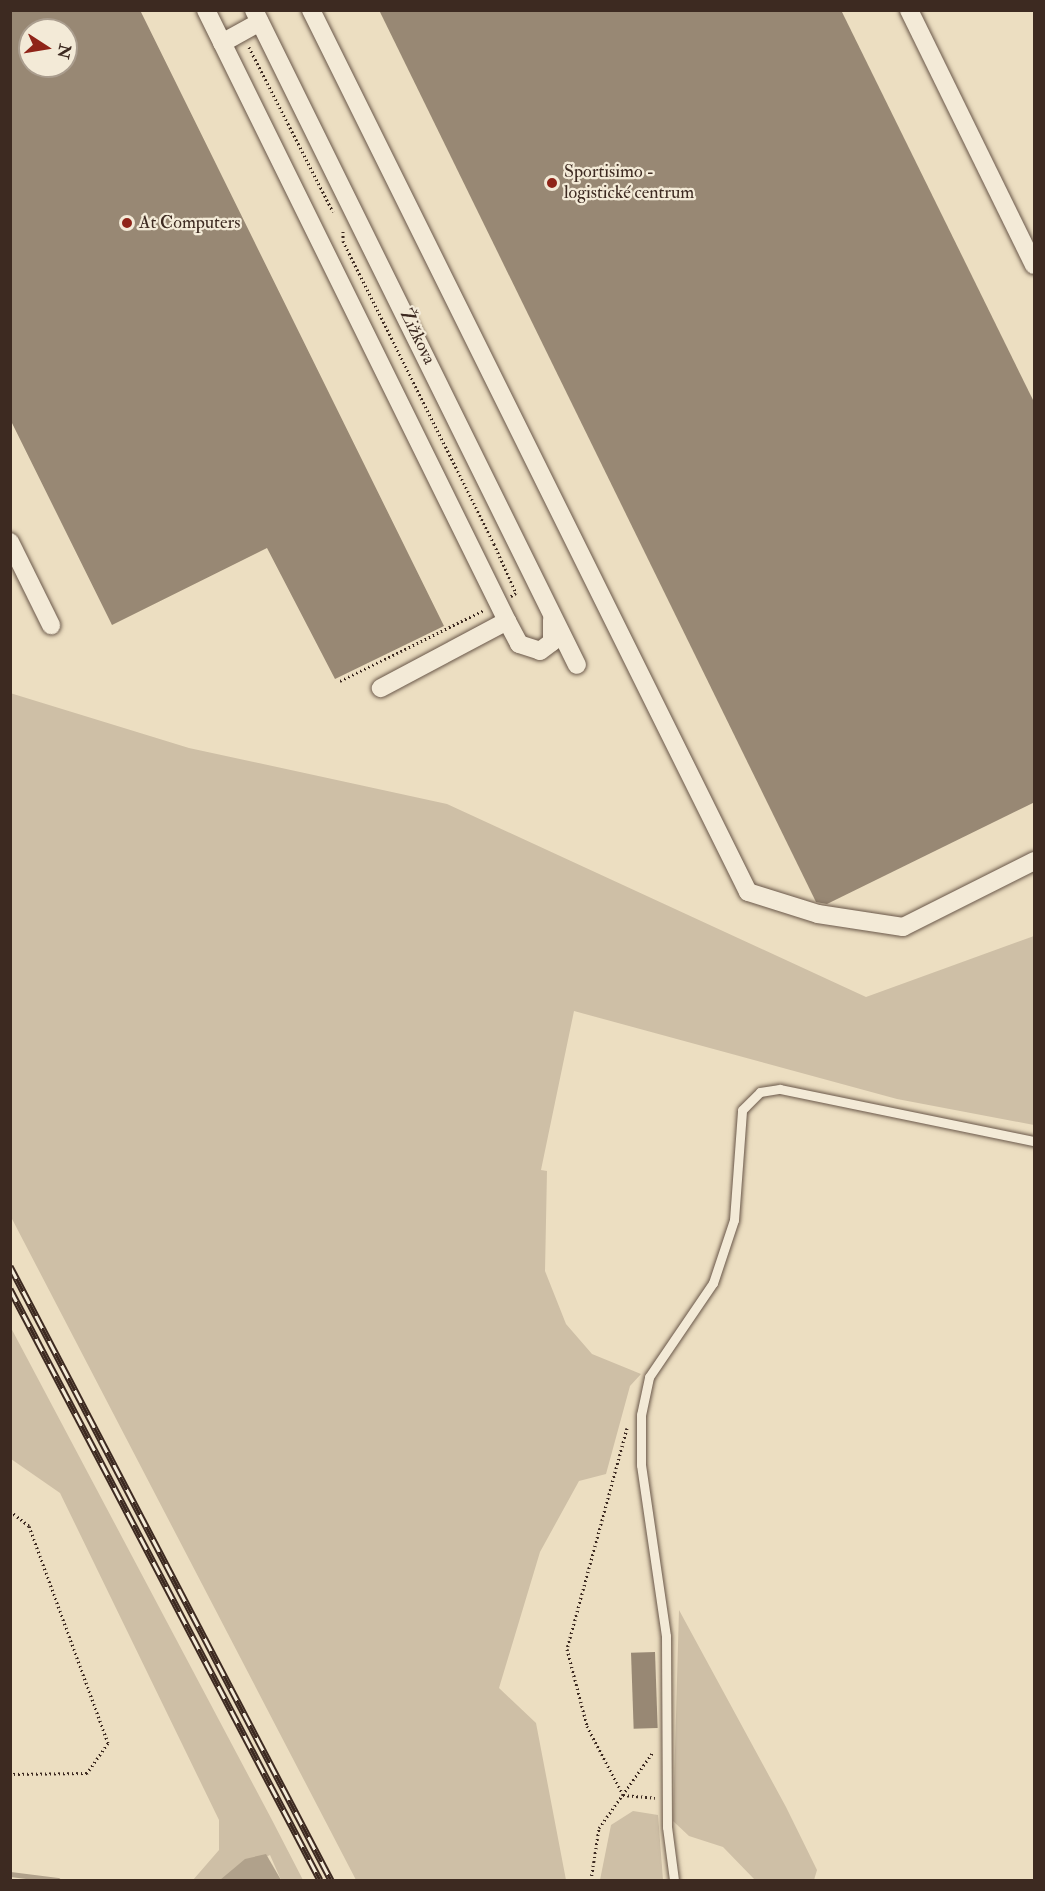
<!DOCTYPE html>
<meta charset="utf-8">
<style>
body{margin:0}
#map{position:relative;width:1045px;height:1891px;overflow:hidden;background:#ecdec1;font-family:"IM FELL Double Pica",serif}
div>[style]{position:absolute}
.green>*{inset:0;background:#cebfa6}
.water>*{inset:0;background:#b0a18b}
.stream>*{height:5px;margin:-2.5px;padding:0 2.5px;transform-origin:2.5px;border-radius:2.5px;background:#b0a18b}
.building>*{inset:0;background:#988874;transform-origin:0 0}
.path>*{height:3px;margin-top:-1.5px;transform-origin:0;background:repeating-linear-gradient(90deg,#3d2a21 0 1.5px,transparent 0 4.5px)}
.roads{filter:drop-shadow(0 0 2px #695749) drop-shadow(0 0 2px #695749)}
.service>*{height:9px;margin:-4.5px;padding:0 4.5px;transform-origin:4.5px;border-radius:4.5px;background:#f3ead7}
.minor>*{height:18px;margin:-9px;padding:0 9px;transform-origin:9px;border-radius:9px;background:#f3ead7}
.rail>*{height:7px;margin-top:-3.5px;transform-origin:0;background:repeating-linear-gradient(90deg,#f3ead7 0 14px,#3d2a21 0 28px);box-sizing:border-box;border-block:2px solid #3d2a21}
.dots>*{width:16px;height:16px;translate:-50% -50%;box-sizing:border-box;border:3px solid #f3ead7;border-radius:50%}
span{translate:-50% -50%;white-space:nowrap;text-align:center;line-height:1.15;-webkit-text-stroke:4.5px #f3ead7;paint-order:stroke}
.poi-label{font-size:18px;color:#3d2a21}
.left{translate:0 -50%;text-align:left}
.street-label{font-size:18px;color:#3d2a21}
.frame{position:absolute;inset:0;border:12px solid #3d2a21;pointer-events:none}
.north{position:absolute;left:18px;top:18px;width:60px;height:60px;box-sizing:border-box;background:#f3ead7;border:2px solid #aa9d8e;border-radius:50%;rotate:102deg;font-size:16px;font-weight:700;line-height:24px;text-align:center;color:#3d2a21}
.north::after{content:'';display:block;margin:auto;width:21px;height:27px;background:#8f2418;clip-path:polygon(50% 0,100% 100%,50% 72%,0 100%)}
</style>
<div id="map">
<div class="green">
<i style="clip-path:polygon(10px 693px,189px 748px,447px 804px,866px 997px,1034px 936px,1034px 1125px,897px 1099px,574px 1011px,541px 1170px,547px 1171px,545px 1271px,566px 1324px,592px 1354px,641px 1374px,630px 1386px,606px 1474px,579px 1481px,540px 1552px,499px 1688px,536px 1723px,566px 1880px,356px 1880px,11px 1217px)"></i>
<i style="clip-path:polygon(10px 1326px,272px 1820px,303px 1880px,281px 1880px,270px 1855px,220px 1880px,193px 1880px,219px 1850px,219px 1820px,60px 1493px,11px 1459px)"></i>
<i style="clip-path:polygon(679px 1610px,786px 1807px,817px 1870px,814px 1880px,755px 1880px,723px 1847px,689px 1836px,673px 1821px)"></i>
<i style="clip-path:polygon(633px 1811px,658px 1815px,663px 1880px,600px 1880px,611px 1825px)"></i>
</div>
<div class="water">
<i style="clip-path:polygon(266px 1854px,281px 1880px,220px 1880px,245px 1859px)"></i>
</div>
<div class="stream">
<i style="left:10px;top:1874px;width:48px;rotate:7.1deg"></i>
</div>
<div class="building">
<i style="clip-path:polygon(evenodd,10px 10px,140px 10px,444px 626px,335px 679px,267px 548px,112px 625px,10px 419px,10px 10px,30px 30px,66px 30px,66px 66px,30px 66px,30px 30px)"></i>
<i style="clip-path:polygon(379px 10px,841px 10px,1035px 404px,1035px 802px,827px 904px,816px 902px)"></i>
<i style="left:655px;top:1652px;width:76px;height:24px;rotate:88deg"></i>
</div>
<div class="path">
<i style="left:249px;top:47px;width:185px;rotate:63deg"></i>
<i style="left:343px;top:231px;width:10px;rotate:90deg"></i>
<i style="left:343px;top:241px;width:339px;rotate:63.5deg"></i>
<i style="left:494px;top:544px;width:54px;rotate:65.8deg"></i>
<i style="left:516px;top:593px;width:6px;rotate:149deg"></i>
<i style="left:340px;top:681px;width:161px;rotate:-26.2deg"></i>
<i style="left:627px;top:1428px;width:229px;rotate:105.2deg"></i>
<i style="left:567px;top:1649px;width:80px;rotate:75.4deg"></i>
<i style="left:587px;top:1726px;width:78px;rotate:62.4deg"></i>
<i style="left:623px;top:1795px;width:32px;rotate:5deg"></i>
<i style="left:10px;top:1511px;width:24px;rotate:38deg"></i>
<i style="left:29px;top:1526px;width:231px;rotate:70deg"></i>
<i style="left:108px;top:1743px;width:37px;rotate:125deg"></i>
<i style="left:87px;top:1773px;width:77px;rotate:179.3deg"></i>
<i style="left:591px;top:1880px;width:53px;rotate:-81.3deg"></i>
<i style="left:599px;top:1828px;width:93px;rotate:-54.6deg"></i>
</div>
<div class="roads">
<div class="service">
<i style="left:674px;top:1880px;width:53px;rotate:-97.5deg"></i>
<i style="left:667px;top:1827px;width:191px;rotate:-90.3deg"></i>
<i style="left:666px;top:1636px;width:173px;rotate:-98.3deg"></i>
<i style="left:641px;top:1465px;width:50px;rotate:-90deg"></i>
<i style="left:641px;top:1415px;width:39px;rotate:-78deg"></i>
<i style="left:649px;top:1377px;width:114px;rotate:-55.8deg"></i>
<i style="left:713px;top:1283px;width:66px;rotate:-71.6deg"></i>
<i style="left:734px;top:1220px;width:110px;rotate:-85.8deg"></i>
<i style="left:742px;top:1110px;width:25px;rotate:-45deg"></i>
<i style="left:760px;top:1092px;width:20px;rotate:-9deg"></i>
<i style="left:780px;top:1089px;width:259px;rotate:11.6deg"></i>
</div>
<div class="minor">
<i style="left:206px;top:10px;width:681px;rotate:63.77deg"></i>
<i style="left:507px;top:621px;width:143px;rotate:152deg"></i>
<i style="left:254px;top:10px;width:730px;rotate:63.75deg"></i>
<i style="left:311px;top:10px;width:984px;rotate:63.64deg"></i>
<i style="left:748px;top:892px;width:73px;rotate:17.4deg"></i>
<i style="left:818px;top:914px;width:86px;rotate:8.7deg"></i>
<i style="left:903px;top:927px;width:147px;rotate:-26.7deg"></i>
<i style="left:909px;top:10px;width:284px;rotate:63.9deg"></i>
<i style="left:222px;top:43px;width:43px;rotate:-28.9deg"></i>
<i style="left:10px;top:542px;width:93px;rotate:63.7deg"></i>
<i style="left:507px;top:621px;width:26px;rotate:62deg"></i>
<i style="left:519px;top:644px;width:22px;rotate:18deg"></i>
<i style="left:540px;top:651px;width:15px;rotate:-37deg"></i>
<i style="left:552px;top:642px;width:22px;rotate:-90deg"></i>
</div>
</div>
<div class="rail">
<i style="left:10px;top:1266px;width:693px;rotate:62.4deg"></i>
<i style="left:10px;top:1289px;width:667px;rotate:62.32deg"></i>
</div>
<div class="dots">
<i style="left:552px;top:183px;background:#8f2418"></i>
<i style="left:127px;top:223px;background:#8f2418"></i>
</div>
<div class="poi-label">
<span class="left" style="left:564px;top:183px">Sportisimo -<br>logistické centrum</span>
<span class="left" style="left:139px;top:223px">At Computers</span>
</div>
<div class="street-label">
<span style="left:417px;top:337px;rotate:64deg">Žižkova</span>
</div>
<div class="frame"></div>
<div class="north">N</div>
</div>
